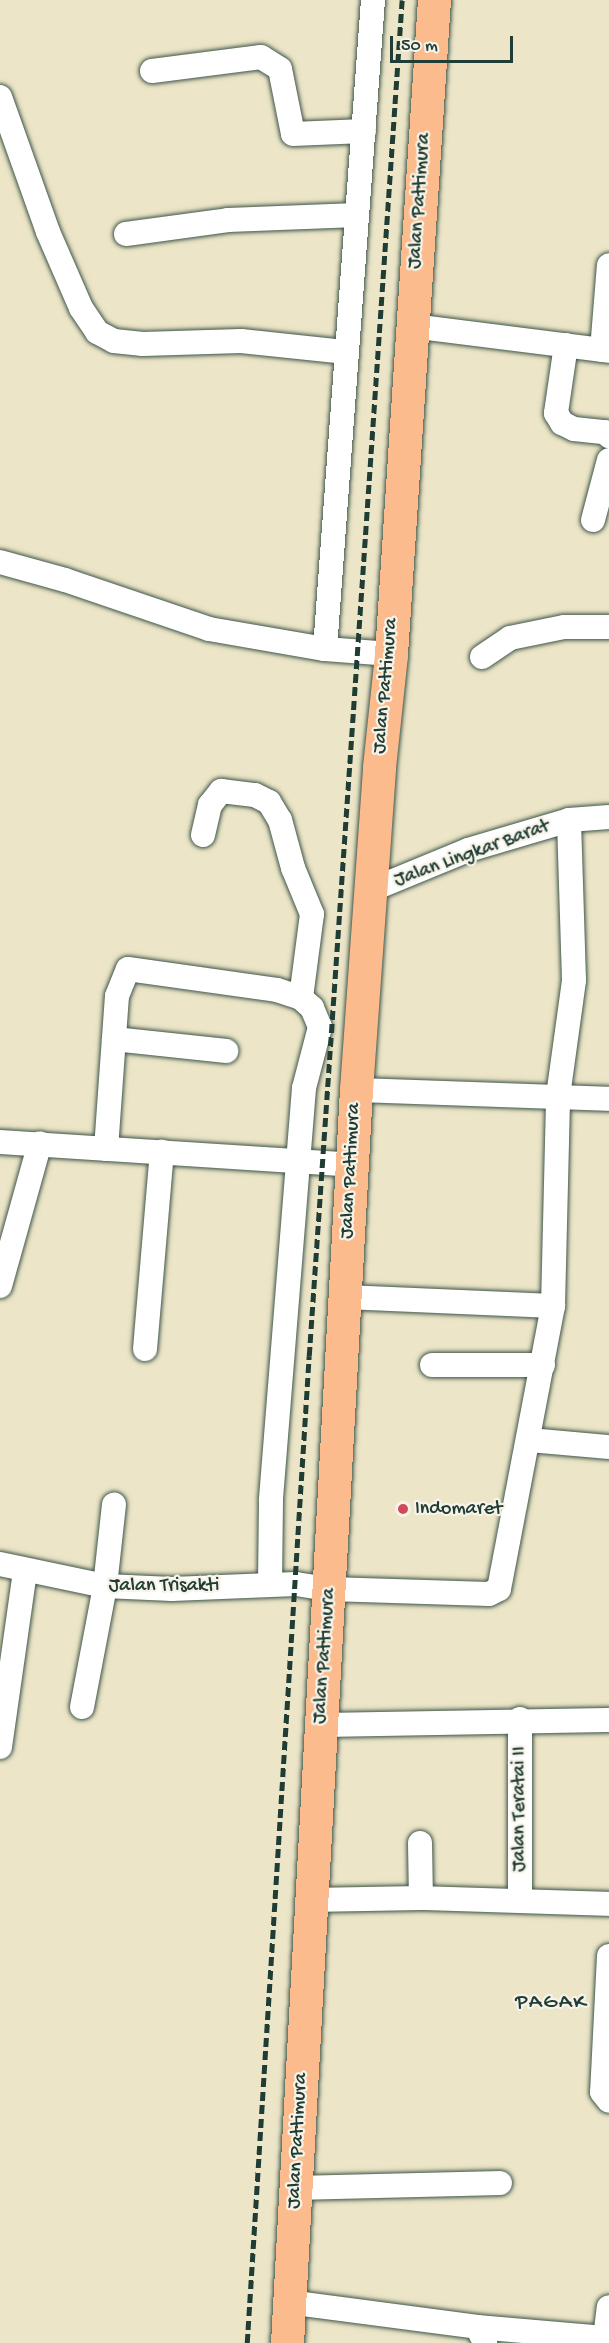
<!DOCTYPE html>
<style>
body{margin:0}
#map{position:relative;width:609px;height:2343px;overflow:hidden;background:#ece5c7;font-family:"Gochi Hand",sans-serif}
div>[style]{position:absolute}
.roads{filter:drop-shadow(0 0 2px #3e564a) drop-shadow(0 0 2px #3e564a)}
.minor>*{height:24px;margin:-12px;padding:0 12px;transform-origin:12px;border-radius:12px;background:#fff}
.highway>*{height:33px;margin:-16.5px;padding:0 16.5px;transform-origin:16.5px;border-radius:16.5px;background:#fbbb8d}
.rail>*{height:4.5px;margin-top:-2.25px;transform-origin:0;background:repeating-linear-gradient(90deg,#1f3d34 0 9px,transparent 0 13.5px)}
.dots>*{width:16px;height:16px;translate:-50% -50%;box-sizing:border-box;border:3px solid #f7f3e8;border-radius:50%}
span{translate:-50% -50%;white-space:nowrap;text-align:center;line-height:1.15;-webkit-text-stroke:4.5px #f7f3e8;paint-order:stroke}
.street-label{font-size:20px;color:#1f3d34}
.poi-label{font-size:20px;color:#1f3d34}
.left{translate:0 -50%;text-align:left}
.quarter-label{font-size:22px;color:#1f3d34;letter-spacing:1.5px}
.scale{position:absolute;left:390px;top:36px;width:123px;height:27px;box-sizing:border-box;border:3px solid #1f3d34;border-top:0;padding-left:8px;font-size:18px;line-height:21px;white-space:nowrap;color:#1f3d34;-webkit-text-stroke:4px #f7f3e8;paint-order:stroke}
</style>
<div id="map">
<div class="roads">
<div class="minor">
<i style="left:152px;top:71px;width:110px;rotate:-7.3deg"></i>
<i style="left:261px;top:57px;width:22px;rotate:32deg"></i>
<i style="left:280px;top:69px;width:66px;rotate:78.7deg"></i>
<i style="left:293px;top:134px;width:71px;rotate:-2.4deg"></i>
<i style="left:0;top:97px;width:143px;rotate:70.4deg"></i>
<i style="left:48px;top:232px;width:83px;rotate:66.5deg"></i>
<i style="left:81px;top:308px;width:29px;rotate:56deg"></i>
<i style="left:97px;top:332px;width:19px;rotate:28deg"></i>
<i style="left:114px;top:341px;width:29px;rotate:6deg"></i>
<i style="left:143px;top:344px;width:98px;rotate:-1.8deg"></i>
<i style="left:241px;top:341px;width:106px;rotate:6deg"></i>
<i style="left:126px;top:234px;width:103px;rotate:-7.8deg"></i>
<i style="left:228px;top:220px;width:129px;rotate:-2.2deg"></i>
<i style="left:412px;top:326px;width:199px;rotate:7.2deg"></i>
<i style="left:566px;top:345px;width:69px;rotate:98.4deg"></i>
<i style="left:556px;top:413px;width:12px;rotate:59deg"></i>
<i style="left:562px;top:423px;width:13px;rotate:27deg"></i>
<i style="left:574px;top:429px;width:31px;rotate:6deg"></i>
<i style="left:605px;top:432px;width:6px;rotate:45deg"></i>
<i style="left:602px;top:350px;width:85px;rotate:-85.3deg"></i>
<i style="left:593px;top:520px;width:62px;rotate:-75.1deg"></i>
<i style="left:0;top:562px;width:67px;rotate:15.5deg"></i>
<i style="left:65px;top:580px;width:152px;rotate:18.8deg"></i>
<i style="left:209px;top:629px;width:118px;rotate:9.8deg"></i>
<i style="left:325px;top:649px;width:66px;rotate:4.3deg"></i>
<i style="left:325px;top:649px;width:651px;rotate:-85.77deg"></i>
<i style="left:482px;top:657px;width:34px;rotate:-34deg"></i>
<i style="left:510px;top:638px;width:55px;rotate:-11.5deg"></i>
<i style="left:564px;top:627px;width:45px"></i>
<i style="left:203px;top:835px;width:31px;rotate:-77deg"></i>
<i style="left:210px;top:805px;width:18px;rotate:-52deg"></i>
<i style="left:221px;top:791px;width:34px;rotate:7deg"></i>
<i style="left:255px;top:795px;width:16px;rotate:27deg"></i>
<i style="left:269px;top:802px;width:21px;rotate:59deg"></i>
<i style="left:280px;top:820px;width:50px;rotate:74.8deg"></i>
<i style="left:293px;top:868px;width:50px;rotate:67.6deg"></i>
<i style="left:312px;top:914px;width:85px;rotate:97.5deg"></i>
<i style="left:371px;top:890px;width:105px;rotate:-22.4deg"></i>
<i style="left:468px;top:850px;width:105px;rotate:-16.5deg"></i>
<i style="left:569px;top:820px;width:40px;rotate:-4.3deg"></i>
<i style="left:114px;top:1039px;width:113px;rotate:6.1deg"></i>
<i style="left:356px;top:1090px;width:253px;rotate:2deg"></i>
<i style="left:0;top:1142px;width:353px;rotate:3.7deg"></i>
<i style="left:106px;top:1149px;width:153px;rotate:-85.9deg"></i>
<i style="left:117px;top:996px;width:29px;rotate:-68deg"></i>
<i style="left:128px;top:969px;width:150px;rotate:8deg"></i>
<i style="left:277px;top:990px;width:25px;rotate:18deg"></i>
<i style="left:301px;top:998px;width:15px;rotate:42deg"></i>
<i style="left:312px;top:1008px;width:21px;rotate:67deg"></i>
<i style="left:320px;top:1027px;width:63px;rotate:104.7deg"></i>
<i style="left:304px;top:1088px;width:414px;rotate:94.6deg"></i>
<i style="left:271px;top:1501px;width:83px;rotate:90.7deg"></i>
<i style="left:0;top:1286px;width:148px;rotate:-74.4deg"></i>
<i style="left:345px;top:1297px;width:208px;rotate:2.5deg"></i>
<i style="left:145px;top:1349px;width:198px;rotate:-85.1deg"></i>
<i style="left:432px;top:1365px;width:111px"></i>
<i style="left:530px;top:1440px;width:79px;rotate:5.1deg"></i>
<i style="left:0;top:1564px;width:107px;rotate:11.8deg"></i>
<i style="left:105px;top:1586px;width:67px;rotate:2.6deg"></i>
<i style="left:172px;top:1589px;width:124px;rotate:-2.3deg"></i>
<i style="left:296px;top:1584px;width:33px;rotate:9deg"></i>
<i style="left:329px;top:1589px;width:160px;rotate:1.8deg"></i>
<i style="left:489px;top:1594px;width:11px;rotate:-27deg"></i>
<i style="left:499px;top:1589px;width:288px;rotate:-79.2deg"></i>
<i style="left:553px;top:1306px;width:210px;rotate:-88.6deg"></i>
<i style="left:558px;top:1096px;width:117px;rotate:-82.1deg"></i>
<i style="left:574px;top:980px;width:160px;rotate:-91.8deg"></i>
<i style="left:82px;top:1707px;width:123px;rotate:-79.2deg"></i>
<i style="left:105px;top:1586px;width:82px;rotate:-83.7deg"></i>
<i style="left:321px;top:1725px;width:288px;rotate:-1deg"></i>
<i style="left:0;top:1747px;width:178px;rotate:-81.9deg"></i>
<i style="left:420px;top:1843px;width:55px;rotate:89deg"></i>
<i style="left:309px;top:1900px;width:112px;rotate:-1deg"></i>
<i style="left:421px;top:1898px;width:188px;rotate:1.8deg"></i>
<i style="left:520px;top:1900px;width:181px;rotate:-90deg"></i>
<i style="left:609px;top:1956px;width:136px;rotate:92.9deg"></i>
<i style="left:602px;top:2092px;width:11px;rotate:52deg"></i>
<i style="left:296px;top:2188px;width:204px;rotate:-1.4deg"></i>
<i style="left:288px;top:2302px;width:191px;rotate:7.5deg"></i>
<i style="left:477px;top:2327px;width:18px;rotate:63deg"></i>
<i style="left:477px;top:2327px;width:128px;rotate:4.9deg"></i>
<i style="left:605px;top:2338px;width:5px;rotate:90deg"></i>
<i style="left:605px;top:2338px;width:31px;rotate:-83deg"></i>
</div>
<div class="highway">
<i style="left:287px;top:2343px;width:1255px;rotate:-86.85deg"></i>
<i style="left:356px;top:1090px;width:324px;rotate:-85.9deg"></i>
<i style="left:379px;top:767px;width:114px;rotate:-83.9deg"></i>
<i style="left:391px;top:654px;width:655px;rotate:-86.24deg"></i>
</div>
</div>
<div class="rail">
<i style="left:247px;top:2343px;width:989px;rotate:-86.41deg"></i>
<i style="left:309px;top:1356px;width:1359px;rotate:-86.08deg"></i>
</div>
<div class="dots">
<i style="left:403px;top:1509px;background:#d1495b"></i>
</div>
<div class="street-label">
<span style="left:420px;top:201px;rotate:-86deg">Jalan Pattimura</span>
<span style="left:386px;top:686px;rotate:-85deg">Jalan Pattimura</span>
<span style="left:472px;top:854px;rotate:-20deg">Jalan Lingkar Barat</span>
<span style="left:351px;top:1171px;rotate:-87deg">Jalan Pattimura</span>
<span style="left:164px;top:1586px">Jalan Trisakti</span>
<span style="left:325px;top:1656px;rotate:-86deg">Jalan Pattimura</span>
<span style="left:520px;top:1809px;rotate:-90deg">Jalan Teratai II</span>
<span style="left:298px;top:2141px;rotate:-87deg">Jalan Pattimura</span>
</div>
<div class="poi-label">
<span class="left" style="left:415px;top:1509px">Indomaret</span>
</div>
<div class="quarter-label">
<span style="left:551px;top:2004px">PAGAK</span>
</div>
<div class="scale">50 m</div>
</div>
